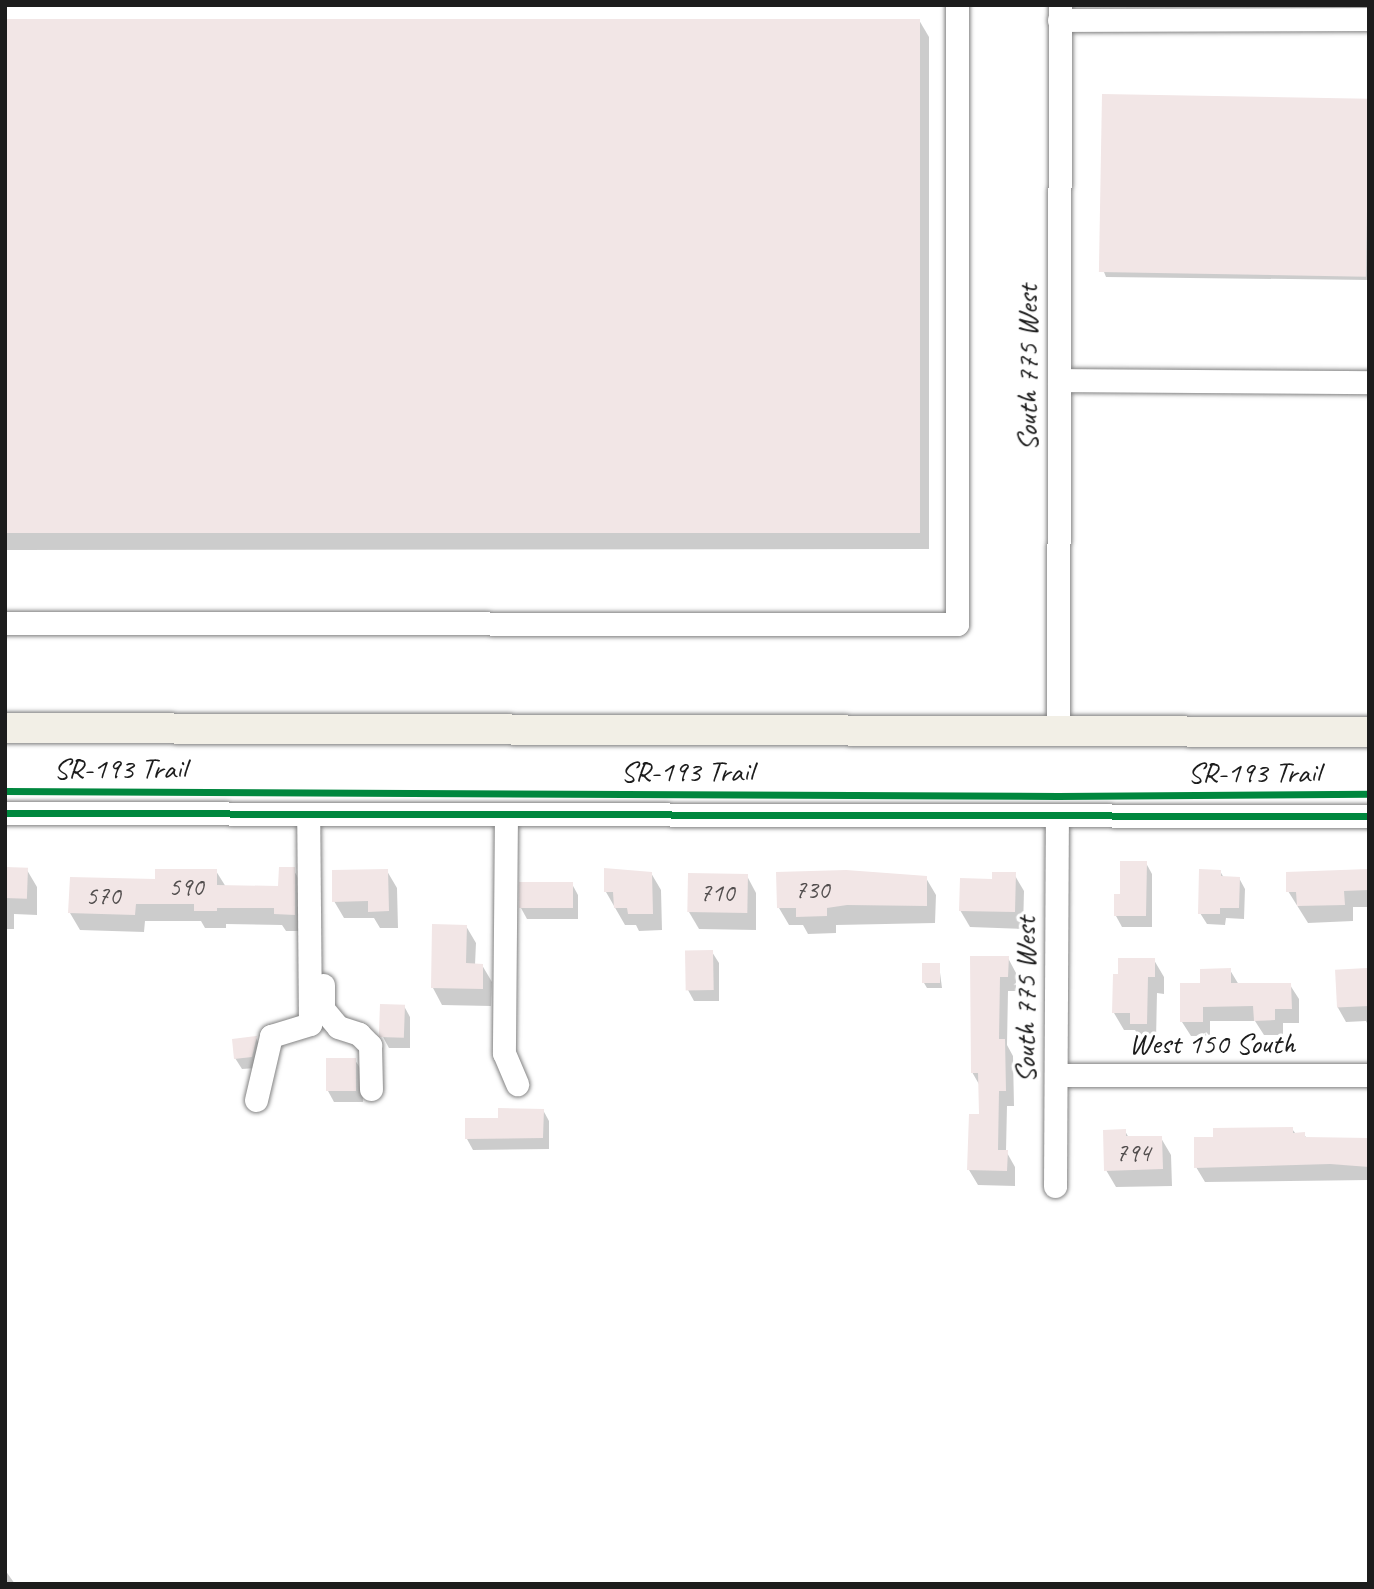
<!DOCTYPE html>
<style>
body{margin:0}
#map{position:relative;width:1374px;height:1589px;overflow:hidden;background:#fff;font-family:Caveat,sans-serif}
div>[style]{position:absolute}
.shadow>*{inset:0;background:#0003}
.building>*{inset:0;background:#f2e6e6;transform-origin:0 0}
.roads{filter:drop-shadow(0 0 2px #828282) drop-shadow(0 0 2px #828282)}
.minor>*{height:23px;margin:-11.5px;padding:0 11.5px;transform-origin:11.5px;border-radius:11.5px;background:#fff}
.major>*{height:30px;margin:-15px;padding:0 15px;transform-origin:15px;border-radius:15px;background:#f2efe6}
.cycleway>*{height:7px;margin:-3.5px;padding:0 3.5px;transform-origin:3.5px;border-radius:3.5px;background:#00873e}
span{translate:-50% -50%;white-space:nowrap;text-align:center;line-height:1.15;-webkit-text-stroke:7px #fff;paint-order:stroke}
.number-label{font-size:26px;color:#524e4e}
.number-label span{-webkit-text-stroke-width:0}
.street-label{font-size:30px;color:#1c1c1c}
.frame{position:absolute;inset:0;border:7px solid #1c1c1c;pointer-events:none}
</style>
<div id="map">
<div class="shadow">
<i style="clip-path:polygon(919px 20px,929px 37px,929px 549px,5px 550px,5px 21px)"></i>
<i style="clip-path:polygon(1369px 100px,1369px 280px,1106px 277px,1104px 272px)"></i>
<i style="clip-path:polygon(1146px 863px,1152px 874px,1152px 927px,1122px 927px,1116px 916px,1121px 896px)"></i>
<i style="clip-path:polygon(5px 869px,27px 870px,37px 887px,37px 915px,14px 914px,14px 929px,5px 929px)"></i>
<i style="clip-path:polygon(293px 869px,303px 886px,304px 931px,286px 931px,282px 925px,226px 924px,226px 928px,205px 928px,201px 921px,145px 921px,144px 932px,80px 930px,70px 913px,157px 881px,216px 871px,226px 887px,280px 888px)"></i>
<i style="clip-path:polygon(605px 870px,651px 873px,661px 890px,662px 930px,639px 931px,636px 925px,625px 925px,606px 892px)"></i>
<i style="clip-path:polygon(387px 871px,397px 888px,398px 928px,380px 928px,374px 918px,344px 918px,334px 901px)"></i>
<i style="clip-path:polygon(1220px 871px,1224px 878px,1239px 878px,1245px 889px,1244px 919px,1226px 918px,1225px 925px,1207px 924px,1200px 913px)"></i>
<i style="clip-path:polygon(1369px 872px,1369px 907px,1353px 907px,1353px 921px,1308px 923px,1288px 891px)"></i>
<i style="clip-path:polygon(1014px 874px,1024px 891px,1023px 929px,970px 927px,960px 910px,993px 881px)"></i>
<i style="clip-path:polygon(747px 876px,756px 893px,756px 930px,699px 929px,689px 912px)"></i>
<i style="clip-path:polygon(926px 878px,936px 895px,935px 923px,836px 925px,836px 933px,808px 934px,803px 925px,789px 925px,779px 908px)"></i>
<i style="clip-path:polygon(572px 884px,578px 895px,578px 919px,527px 919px,521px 908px)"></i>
<i style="clip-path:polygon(466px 926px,476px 943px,475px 965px,482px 965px,492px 982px,491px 1006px,442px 1005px,433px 988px)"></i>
<i style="clip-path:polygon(712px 952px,719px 963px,719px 1001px,694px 1001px,688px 990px)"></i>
<i style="clip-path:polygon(971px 957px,1008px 958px,1016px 973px,1016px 991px,1008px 991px,1007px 1045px,1013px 1056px,1014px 1106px,1007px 1106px,1006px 1151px,1015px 1167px,1015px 1186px,978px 1185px,969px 1170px,981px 1116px,980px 1086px,972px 1072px)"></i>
<i style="clip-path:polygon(1154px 960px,1164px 977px,1164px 994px,1157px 993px,1156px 1041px,1141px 1040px,1135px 1030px,1124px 1030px,1114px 1013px)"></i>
<i style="clip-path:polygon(939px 965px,942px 988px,927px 988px,924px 983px)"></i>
<i style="clip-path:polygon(1230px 970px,1239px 985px,1290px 985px,1299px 999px,1299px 1023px,1283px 1023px,1283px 1035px,1264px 1035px,1255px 1021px,1210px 1021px,1210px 1036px,1191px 1036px,1182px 1022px,1202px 984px)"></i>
<i style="clip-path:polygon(1366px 970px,1369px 974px,1369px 1027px,1366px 1021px,1346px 1022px,1337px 1006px)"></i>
<i style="clip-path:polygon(404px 1006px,410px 1017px,410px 1048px,389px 1048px,383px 1037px)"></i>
<i style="clip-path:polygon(256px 1038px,262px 1049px,257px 1068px,242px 1069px,235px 1058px)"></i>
<i style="clip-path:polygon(355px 1060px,362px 1071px,363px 1102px,334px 1102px,328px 1091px)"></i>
<i style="clip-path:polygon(543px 1110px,549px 1121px,549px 1149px,473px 1150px,467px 1139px,499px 1120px)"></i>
<i style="clip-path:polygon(1292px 1129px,1296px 1134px,1304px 1134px,1307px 1139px,1367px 1140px,1369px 1130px,1369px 1180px,1205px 1182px,1196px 1167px,1215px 1139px)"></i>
<i style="clip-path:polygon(1125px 1131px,1129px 1138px,1161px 1138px,1171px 1155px,1172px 1186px,1116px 1187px,1106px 1170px)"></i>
<i style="clip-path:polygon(5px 1570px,15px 1584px,5px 1584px)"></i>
</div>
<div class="building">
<i style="left:5px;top:19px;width:915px;height:514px"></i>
<i style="left:1102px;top:94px;width:267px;height:178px;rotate:1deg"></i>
<i style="clip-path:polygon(1120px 861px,1147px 861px,1146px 916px,1114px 916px,1114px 894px,1120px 894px)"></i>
<i style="left:5px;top:867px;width:23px;height:31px;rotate:2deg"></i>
<i style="clip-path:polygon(279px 867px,295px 867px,295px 915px,274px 914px,274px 908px,217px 908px,217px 911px,194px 911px,194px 904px,136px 904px,135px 915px,68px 913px,70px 877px,155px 879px,155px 869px,217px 869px,217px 885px,278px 886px)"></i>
<i style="clip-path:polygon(604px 868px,652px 872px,653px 914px,628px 914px,627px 908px,614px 908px,613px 892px,604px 892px)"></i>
<i style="clip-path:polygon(388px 869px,389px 911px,368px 912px,368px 901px,332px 902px,332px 870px)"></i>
<i style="clip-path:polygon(1199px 869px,1221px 870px,1221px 876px,1240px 877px,1239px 908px,1220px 908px,1220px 914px,1198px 914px)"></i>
<i style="clip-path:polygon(1369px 869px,1369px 890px,1344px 891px,1345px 905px,1297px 906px,1296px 892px,1286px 892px,1286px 872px)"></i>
<i style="clip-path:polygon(846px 870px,927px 876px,927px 906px,847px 905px,827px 908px,827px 916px,796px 917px,796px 908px,777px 908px,776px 872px)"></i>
<i style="clip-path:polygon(992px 872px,1016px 872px,1015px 912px,959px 911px,960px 878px,992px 879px)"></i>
<i style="left:688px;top:873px;width:60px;height:39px;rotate:1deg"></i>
<i style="left:573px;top:882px;width:26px;height:54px;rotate:90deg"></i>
<i style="clip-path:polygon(432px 924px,467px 925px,466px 963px,483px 964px,483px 989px,431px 988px)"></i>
<i style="left:713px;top:950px;width:40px;height:28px;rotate:89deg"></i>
<i style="clip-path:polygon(970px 956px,1009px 956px,1008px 977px,1000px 977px,999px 1039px,1005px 1039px,1006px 1091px,999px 1091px,998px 1150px,1008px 1150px,1007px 1171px,967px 1170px,969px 1114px,979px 1114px,978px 1073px,971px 1073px)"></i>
<i style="clip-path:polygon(1118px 958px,1155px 958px,1155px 977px,1148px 977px,1147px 1024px,1130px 1024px,1130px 1013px,1112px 1013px,1113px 974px,1118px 974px)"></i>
<i style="left:922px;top:963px;width:18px;height:20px"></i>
<i style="clip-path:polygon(1231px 968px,1231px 983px,1291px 983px,1292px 1009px,1275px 1009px,1275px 1020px,1254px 1021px,1253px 1006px,1203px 1007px,1203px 1022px,1180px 1022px,1180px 983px,1200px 983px,1200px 969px)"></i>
<i style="left:1367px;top:968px;width:38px;height:32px;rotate:87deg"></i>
<i style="left:380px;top:1004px;width:25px;height:33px;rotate:2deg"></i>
<i style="clip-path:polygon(257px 1036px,252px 1057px,234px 1059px,232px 1039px)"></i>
<i style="left:326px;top:1058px;width:30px;height:33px"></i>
<i style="clip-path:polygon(498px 1108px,544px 1109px,543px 1138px,465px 1139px,465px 1118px,498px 1118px)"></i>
<i style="clip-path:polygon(1293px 1127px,1293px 1133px,1305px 1132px,1305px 1137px,1369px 1138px,1369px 1167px,1330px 1164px,1194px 1168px,1194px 1137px,1213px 1137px,1213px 1128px)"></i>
<i style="clip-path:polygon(1126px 1129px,1126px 1136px,1162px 1136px,1163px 1169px,1104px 1171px,1103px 1130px)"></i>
</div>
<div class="roads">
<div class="minor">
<i style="left:1059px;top:20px;width:310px;rotate:-0.2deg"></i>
<i style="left:1059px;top:380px;width:310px;rotate:0.4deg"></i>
<i style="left:5px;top:623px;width:952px;rotate:0.06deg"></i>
<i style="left:957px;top:624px;width:619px;rotate:-90deg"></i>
<i style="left:1058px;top:731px;width:726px;rotate:-89.84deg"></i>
<i style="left:5px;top:813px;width:1364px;rotate:0.13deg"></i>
<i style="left:506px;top:814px;width:239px;rotate:90.5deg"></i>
<i style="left:504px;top:1053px;width:34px;rotate:67deg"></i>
<i style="left:323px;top:985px;width:24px;rotate:90deg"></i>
<i style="left:323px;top:1009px;width:23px;rotate:50deg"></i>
<i style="left:338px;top:1027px;width:22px;rotate:18deg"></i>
<i style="left:359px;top:1034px;width:16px;rotate:45deg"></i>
<i style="left:370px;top:1045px;width:44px;rotate:88.7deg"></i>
<i style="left:1056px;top:1075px;width:313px"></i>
<i style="left:256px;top:1100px;width:66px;rotate:-76.8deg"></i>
<i style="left:271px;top:1036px;width:41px;rotate:-17.1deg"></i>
<i style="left:310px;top:1024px;width:210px;rotate:-90.5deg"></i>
<i style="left:1055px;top:1186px;width:371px;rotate:-89.7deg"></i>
</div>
<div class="major">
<i style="left:5px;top:728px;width:1364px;rotate:0.17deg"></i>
</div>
</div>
<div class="cycleway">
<i style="left:5px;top:791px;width:1053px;rotate:0.27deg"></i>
<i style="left:1058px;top:796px;width:311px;rotate:-0.4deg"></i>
<i style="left:5px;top:813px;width:1364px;rotate:0.13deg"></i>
</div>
<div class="number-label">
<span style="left:186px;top:887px">590</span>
<span style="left:812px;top:890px">730</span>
<span style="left:717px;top:893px">710</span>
<span style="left:103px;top:896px">570</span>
<span style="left:1133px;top:1153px">794</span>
</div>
<div class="street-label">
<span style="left:1027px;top:368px;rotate:-90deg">South 775 West</span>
<span style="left:120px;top:768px">SR-193 Trail</span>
<span style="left:687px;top:771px">SR-193 Trail</span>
<span style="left:1254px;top:772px">SR-193 Trail</span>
<span style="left:1025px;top:1000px;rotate:-90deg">South 775 West</span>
<span style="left:1212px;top:1043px">West 150 South</span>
</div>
<div class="frame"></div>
</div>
